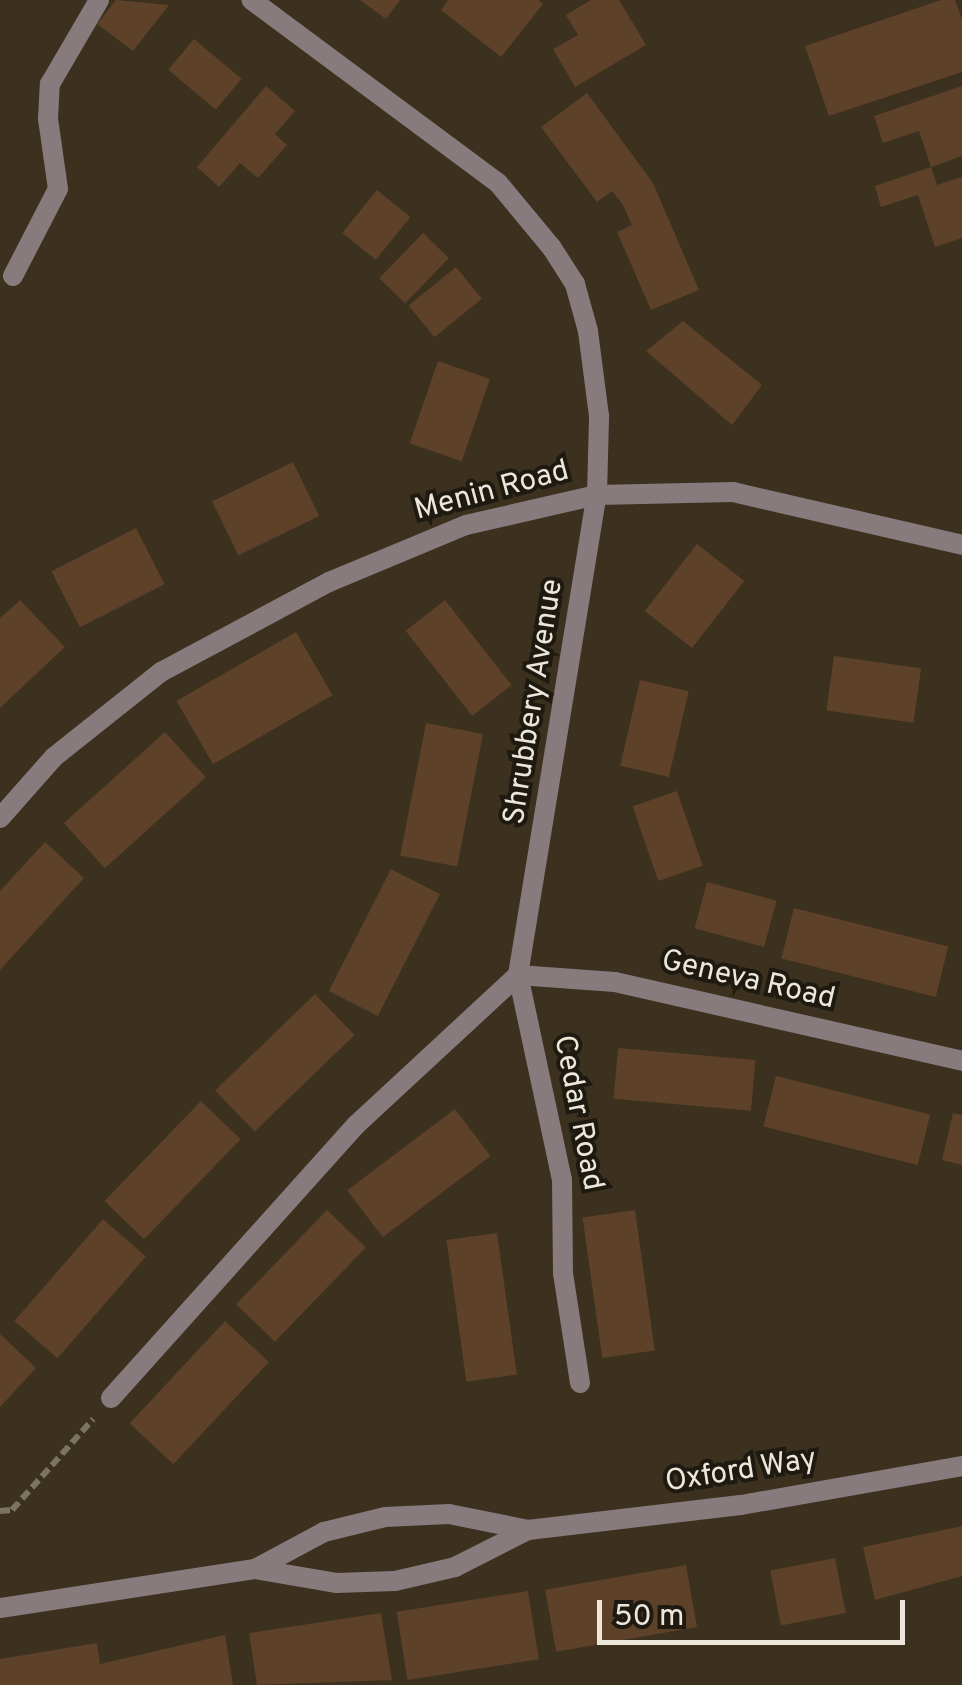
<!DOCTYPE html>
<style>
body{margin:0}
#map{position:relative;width:962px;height:1685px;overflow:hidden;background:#3b311e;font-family:Overpass,sans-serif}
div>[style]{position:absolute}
.building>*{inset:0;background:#5d4129;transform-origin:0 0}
.path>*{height:6px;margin-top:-3px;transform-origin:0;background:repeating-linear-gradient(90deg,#7c7463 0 10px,transparent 0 15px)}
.lane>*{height:20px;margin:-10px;padding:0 10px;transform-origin:10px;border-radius:10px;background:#887b7e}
.street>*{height:20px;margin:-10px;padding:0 10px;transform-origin:10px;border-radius:10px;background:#887b7e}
span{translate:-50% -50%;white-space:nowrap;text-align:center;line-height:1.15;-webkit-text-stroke:8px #1e1a11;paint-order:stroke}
.street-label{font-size:30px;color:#ede7db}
.scale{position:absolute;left:597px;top:1600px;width:308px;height:45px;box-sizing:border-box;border:5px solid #ede7db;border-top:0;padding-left:12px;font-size:30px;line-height:35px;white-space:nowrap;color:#ede7db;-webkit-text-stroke:8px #1e1a11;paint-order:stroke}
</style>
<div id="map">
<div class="building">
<i style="clip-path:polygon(116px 0,169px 5px,133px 51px,97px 24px)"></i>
<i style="clip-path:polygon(360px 0,400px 0,386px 19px)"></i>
<i style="clip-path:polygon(448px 0,538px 0,543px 4px,501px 57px,441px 10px)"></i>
<i style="clip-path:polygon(591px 0,619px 0,646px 45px,575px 87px,553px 49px,578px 35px,566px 15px)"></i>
<i style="clip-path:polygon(941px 0,955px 0,962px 19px,962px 72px,829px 116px,805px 46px)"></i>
<i style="left:194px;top:39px;width:62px;height:40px;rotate:40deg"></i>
<i style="clip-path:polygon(266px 86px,295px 111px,275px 134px,287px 145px,258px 178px,240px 163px,219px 187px,197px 167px)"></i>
<i style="clip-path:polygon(962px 86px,962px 156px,931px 167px,919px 131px,883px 143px,874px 116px)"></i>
<i style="clip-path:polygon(587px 93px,653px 183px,699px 290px,651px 310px,617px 232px,632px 225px,623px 205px,612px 191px,597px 202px,541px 127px)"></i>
<i style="clip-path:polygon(931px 167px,937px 185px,962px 177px,962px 238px,935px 247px,918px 195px,881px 207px,875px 186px)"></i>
<i style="left:377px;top:190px;width:43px;height:55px;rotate:39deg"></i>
<i style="left:423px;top:233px;width:36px;height:63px;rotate:44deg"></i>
<i style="left:456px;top:267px;width:41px;height:61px;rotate:51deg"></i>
<i style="clip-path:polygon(683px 321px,762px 385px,732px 425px,646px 351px)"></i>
<i style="left:438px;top:361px;width:55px;height:87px;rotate:19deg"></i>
<i style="left:293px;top:462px;width:60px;height:90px;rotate:64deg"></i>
<i style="left:136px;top:528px;width:63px;height:95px;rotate:63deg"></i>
<i style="left:697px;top:544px;width:60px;height:85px;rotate:38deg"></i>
<i style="clip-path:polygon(20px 600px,65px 647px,0 708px,0 618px)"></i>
<i style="left:445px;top:600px;width:108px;height:50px;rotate:52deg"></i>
<i style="left:296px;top:632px;width:73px;height:138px;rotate:60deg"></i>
<i style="left:834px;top:656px;width:88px;height:55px;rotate:8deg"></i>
<i style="left:640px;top:680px;width:50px;height:88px;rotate:13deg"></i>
<i style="left:426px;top:723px;width:58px;height:135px;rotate:11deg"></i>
<i style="left:165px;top:732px;width:61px;height:136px;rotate:48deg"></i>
<i style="left:677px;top:791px;width:79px;height:47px;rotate:71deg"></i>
<i style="clip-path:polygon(45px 842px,84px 878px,0 970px,0 891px)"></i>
<i style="left:391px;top:869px;width:55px;height:137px;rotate:27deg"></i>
<i style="left:707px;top:882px;width:72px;height:48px;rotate:15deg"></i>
<i style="left:794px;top:908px;width:159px;height:52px;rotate:14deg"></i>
<i style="left:315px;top:994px;width:57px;height:139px;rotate:46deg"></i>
<i style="left:618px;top:1048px;width:138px;height:51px;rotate:5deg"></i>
<i style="left:776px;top:1076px;width:159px;height:52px;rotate:14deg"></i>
<i style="left:201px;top:1101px;width:55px;height:139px;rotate:44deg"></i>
<i style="left:455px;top:1109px;width:59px;height:135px;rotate:53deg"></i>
<i style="clip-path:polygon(953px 1113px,962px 1115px,962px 1165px,942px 1160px)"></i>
<i style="left:327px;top:1210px;width:54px;height:131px;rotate:44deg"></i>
<i style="left:635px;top:1210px;width:142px;height:53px;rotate:82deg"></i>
<i style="left:103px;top:1219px;width:57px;height:135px;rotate:41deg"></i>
<i style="left:497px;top:1233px;width:143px;height:51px;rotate:82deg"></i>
<i style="left:225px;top:1321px;width:60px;height:140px;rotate:43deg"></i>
<i style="clip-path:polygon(0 1334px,36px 1368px,0 1407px)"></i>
<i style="clip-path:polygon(962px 1526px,962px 1576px,875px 1600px,863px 1547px)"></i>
<i style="left:835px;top:1558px;width:56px;height:66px;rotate:79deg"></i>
<i style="left:686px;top:1565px;width:63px;height:143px;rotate:80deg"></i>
<i style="left:528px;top:1591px;width:69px;height:133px;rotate:81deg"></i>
<i style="clip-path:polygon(381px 1613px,392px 1680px,257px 1685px,249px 1633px)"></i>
<i style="clip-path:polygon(225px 1635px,233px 1685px,0 1685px,0 1659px,97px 1643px,100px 1664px)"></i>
</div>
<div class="path">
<i style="left:0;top:1511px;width:12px;rotate:-5deg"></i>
<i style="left:12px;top:1510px;width:122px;rotate:-48.3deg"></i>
</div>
<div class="lane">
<i style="left:13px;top:276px;width:98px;rotate:-62.7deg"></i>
<i style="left:58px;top:189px;width:71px;rotate:-98.1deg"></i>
<i style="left:48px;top:119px;width:35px;rotate:-87deg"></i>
<i style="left:50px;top:84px;width:97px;rotate:-59.7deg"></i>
</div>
<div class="street">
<i style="left:0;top:818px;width:81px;rotate:-48.5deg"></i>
<i style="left:54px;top:757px;width:137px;rotate:-38.5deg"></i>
<i style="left:161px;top:672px;width:191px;rotate:-28.2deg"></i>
<i style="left:329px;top:582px;width:148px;rotate:-22.6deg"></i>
<i style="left:466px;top:525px;width:134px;rotate:-12.9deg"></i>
<i style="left:597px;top:495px;width:136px;rotate:-1.3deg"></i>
<i style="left:733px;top:492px;width:235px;rotate:13deg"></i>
<i style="left:580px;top:1383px;width:111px;rotate:-98.8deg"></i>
<i style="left:563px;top:1273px;width:93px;rotate:-90.6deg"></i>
<i style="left:562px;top:1180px;width:210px;rotate:-102.1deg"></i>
<i style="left:518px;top:975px;width:97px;rotate:4.1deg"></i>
<i style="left:615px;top:982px;width:356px;rotate:12.8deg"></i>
<i style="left:111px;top:1398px;width:367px;rotate:-48.1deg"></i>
<i style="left:356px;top:1125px;width:221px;rotate:-42.8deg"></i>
<i style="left:518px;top:975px;width:486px;rotate:-80.7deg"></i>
<i style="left:597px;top:495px;width:79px;rotate:-88.5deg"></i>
<i style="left:599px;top:416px;width:86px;rotate:-97.4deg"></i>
<i style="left:588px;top:331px;width:49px;rotate:-105.5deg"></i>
<i style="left:575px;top:284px;width:43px;rotate:-122.6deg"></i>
<i style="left:552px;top:248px;width:85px;rotate:-129.7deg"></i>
<i style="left:498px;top:183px;width:307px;rotate:-143.4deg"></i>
<i style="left:255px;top:1569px;width:82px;rotate:9.8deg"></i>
<i style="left:336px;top:1583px;width:59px;rotate:-1.9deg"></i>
<i style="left:395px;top:1581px;width:62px;rotate:-13.1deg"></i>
<i style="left:455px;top:1567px;width:82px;rotate:-26.9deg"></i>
<i style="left:0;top:1608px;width:258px;rotate:-8.7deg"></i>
<i style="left:255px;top:1569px;width:78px;rotate:-28.2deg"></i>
<i style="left:324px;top:1532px;width:63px;rotate:-13.8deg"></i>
<i style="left:385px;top:1517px;width:64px;rotate:-2.7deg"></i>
<i style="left:449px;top:1514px;width:81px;rotate:11.4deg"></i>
<i style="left:528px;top:1530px;width:214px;rotate:-6.7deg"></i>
<i style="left:741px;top:1505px;width:224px;rotate:-10deg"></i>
</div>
<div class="street-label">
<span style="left:492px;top:492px;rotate:-15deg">Menin Road</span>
<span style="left:535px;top:702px;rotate:-81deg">Shrubbery Avenue</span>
<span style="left:748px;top:981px;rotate:13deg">Geneva Road</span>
<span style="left:577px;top:1113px;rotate:79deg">Cedar Road</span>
<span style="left:741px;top:1472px;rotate:-9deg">Oxford Way</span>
</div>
<div class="scale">50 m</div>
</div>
